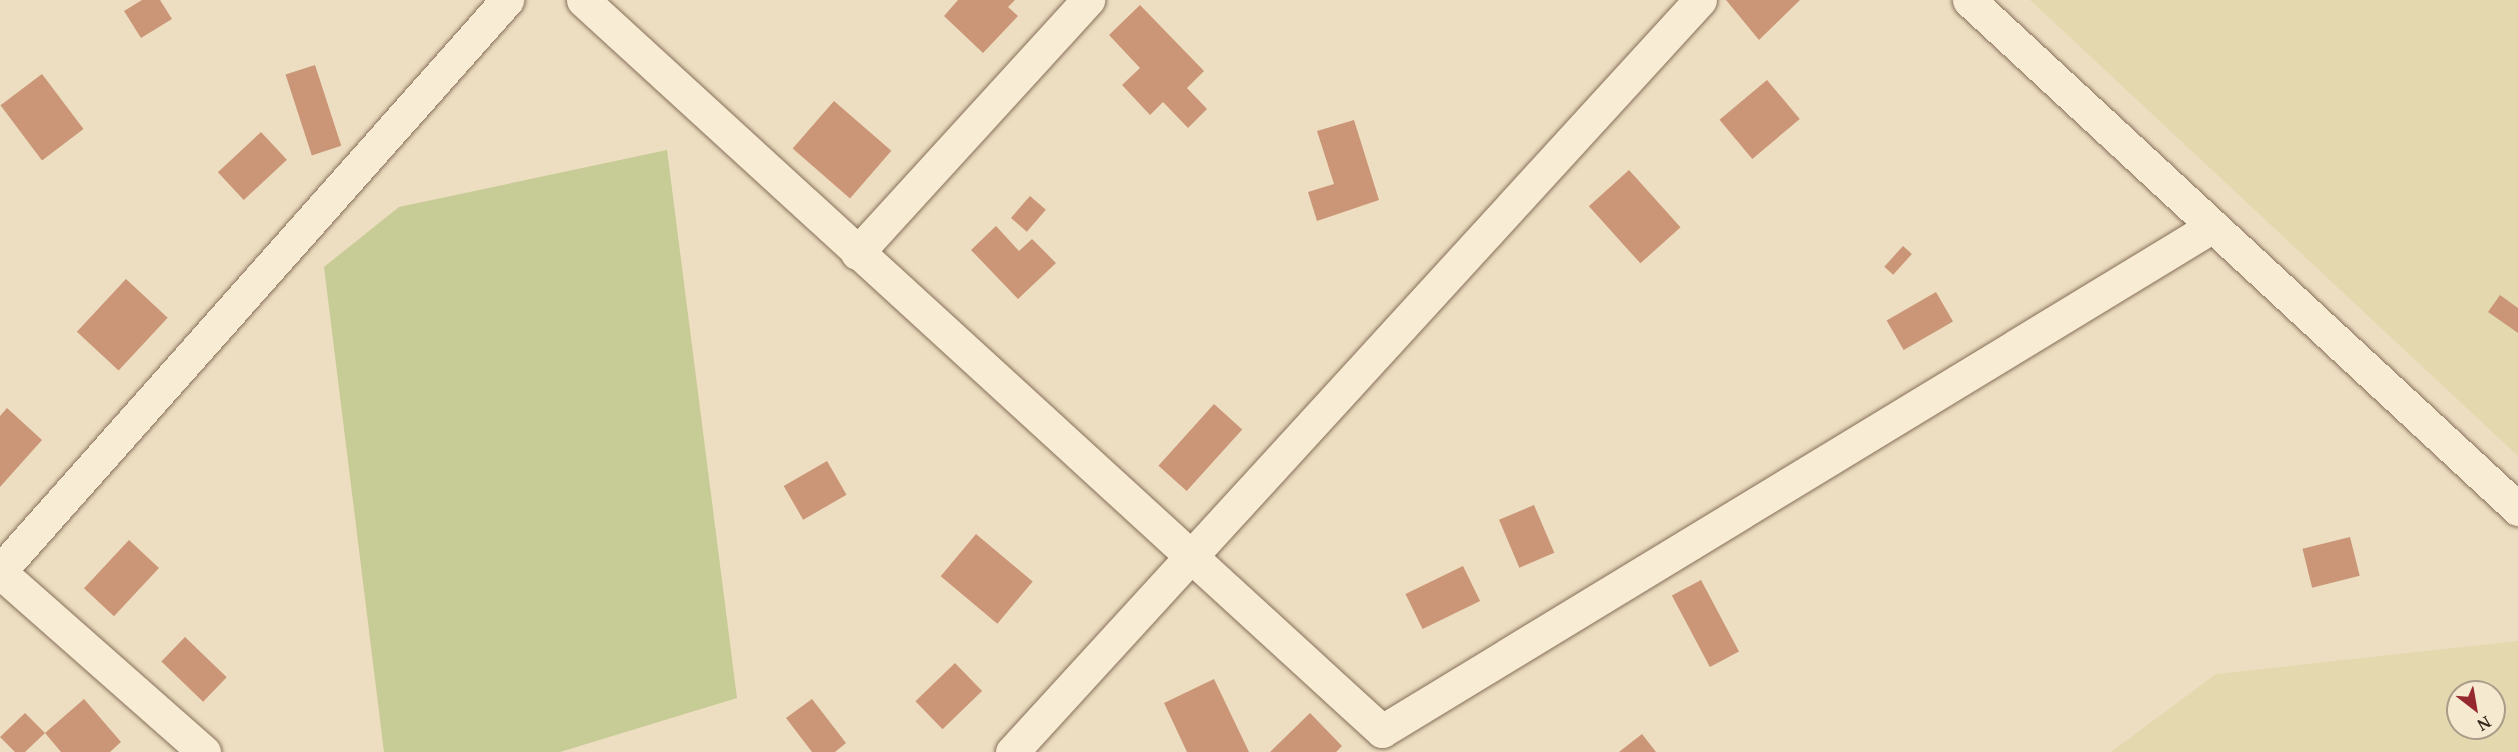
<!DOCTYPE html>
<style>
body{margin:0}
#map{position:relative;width:2518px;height:752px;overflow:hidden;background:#eddec1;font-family:"Noto Serif",serif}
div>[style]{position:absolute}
.farmland>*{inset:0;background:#e3d8ae}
.green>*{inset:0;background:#c7cb95}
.building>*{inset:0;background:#cb9677;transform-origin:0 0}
.roads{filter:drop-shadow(0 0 2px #866f59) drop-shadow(0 0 2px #866f59)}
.minor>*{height:33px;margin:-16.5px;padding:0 16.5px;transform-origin:16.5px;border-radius:16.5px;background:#f8ecd4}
span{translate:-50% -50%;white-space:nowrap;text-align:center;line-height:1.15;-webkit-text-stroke:5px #f5e9d0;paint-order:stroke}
.north{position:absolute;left:2446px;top:680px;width:60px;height:60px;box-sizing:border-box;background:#f5e9d0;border:2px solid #a99c88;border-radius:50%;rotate:149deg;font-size:16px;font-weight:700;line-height:24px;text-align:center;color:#36281d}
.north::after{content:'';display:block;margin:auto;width:21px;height:27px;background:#95292f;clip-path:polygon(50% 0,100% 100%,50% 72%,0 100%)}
</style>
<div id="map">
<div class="farmland">
<i style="clip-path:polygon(2030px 0,2518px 0,2518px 456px)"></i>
<i style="clip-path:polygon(evenodd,2518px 641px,2518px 752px,2111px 752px,2216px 674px,2518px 641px,2458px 692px,2494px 692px,2494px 728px,2458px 728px,2458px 692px)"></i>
</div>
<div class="green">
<i style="clip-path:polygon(667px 150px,737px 698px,560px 752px,384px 752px,324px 267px,399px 207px)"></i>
</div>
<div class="building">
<i style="clip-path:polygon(142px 0,160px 0,172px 19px,141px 38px,124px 11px)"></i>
<i style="clip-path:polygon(958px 0,1015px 0,1008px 7px,1018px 16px,983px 53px,944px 16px)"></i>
<i style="clip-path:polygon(1726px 0,1800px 0,1759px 40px)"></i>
<i style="clip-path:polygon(1140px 5px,1204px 71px,1187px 88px,1207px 109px,1188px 128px,1163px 102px,1150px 115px,1122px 85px,1140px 68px,1109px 35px)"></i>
<i style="left:315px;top:65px;width:85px;height:31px;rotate:72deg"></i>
<i style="left:42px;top:74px;width:69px;height:52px;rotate:53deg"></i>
<i style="left:1767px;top:80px;width:51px;height:62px;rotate:50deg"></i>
<i style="left:834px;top:101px;width:76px;height:63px;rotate:41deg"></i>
<i style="clip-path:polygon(1354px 120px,1379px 200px,1317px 221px,1308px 192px,1334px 184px,1317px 131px)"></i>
<i style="left:261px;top:132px;width:38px;height:59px;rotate:47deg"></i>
<i style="left:1629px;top:170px;width:77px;height:54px;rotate:48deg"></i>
<i style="left:1030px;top:196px;width:21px;height:29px;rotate:41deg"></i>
<i style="clip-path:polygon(996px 226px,1019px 251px,1032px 239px,1056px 263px,1018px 299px,971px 250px)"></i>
<i style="left:1903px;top:246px;width:12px;height:28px;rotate:42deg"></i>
<i style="left:126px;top:279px;width:57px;height:72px;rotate:43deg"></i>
<i style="left:1936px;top:292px;width:34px;height:57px;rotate:60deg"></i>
<i style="clip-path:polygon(2500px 295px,2518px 308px,2518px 333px,2488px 312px)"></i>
<i style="left:1214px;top:404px;width:38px;height:83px;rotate:42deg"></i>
<i style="clip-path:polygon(7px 408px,42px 440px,0 487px,0 416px)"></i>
<i style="left:827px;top:461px;width:39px;height:50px;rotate:60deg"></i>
<i style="left:1534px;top:505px;width:52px;height:38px;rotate:67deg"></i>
<i style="left:976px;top:534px;width:74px;height:55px;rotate:40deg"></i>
<i style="left:2350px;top:537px;width:40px;height:49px;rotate:76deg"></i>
<i style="left:129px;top:540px;width:41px;height:66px;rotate:43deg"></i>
<i style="left:1463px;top:566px;width:39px;height:64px;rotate:64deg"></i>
<i style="left:1701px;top:580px;width:81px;height:33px;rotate:62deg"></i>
<i style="left:185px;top:637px;width:58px;height:34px;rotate:44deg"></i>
<i style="left:955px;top:663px;width:39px;height:55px;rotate:46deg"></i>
<i style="clip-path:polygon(1214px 679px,1249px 752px,1187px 752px,1164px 703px)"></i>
<i style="clip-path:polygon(84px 699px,121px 742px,110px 752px,61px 752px,45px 733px)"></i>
<i style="clip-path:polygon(812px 699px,846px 743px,835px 752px,812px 752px,786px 718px)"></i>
<i style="clip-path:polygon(25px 713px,45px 733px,25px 752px,15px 752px,0 737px)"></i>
<i style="clip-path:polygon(1310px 713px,1342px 746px,1336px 752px,1270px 752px)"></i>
<i style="clip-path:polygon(1642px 734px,1656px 752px,1619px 752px)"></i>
</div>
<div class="roads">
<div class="minor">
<i style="left:583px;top:0;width:1083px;rotate:42.46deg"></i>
<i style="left:1382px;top:731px;width:972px;rotate:-31.29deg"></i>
<i style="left:1969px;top:0;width:749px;rotate:42.83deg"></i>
<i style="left:857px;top:253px;width:343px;rotate:-47.6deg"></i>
<i style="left:0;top:571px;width:764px;rotate:-48.4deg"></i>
<i style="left:0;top:572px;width:272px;rotate:41.4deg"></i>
<i style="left:1012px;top:752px;width:1019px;rotate:-47.54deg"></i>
</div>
</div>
<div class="north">N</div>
</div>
